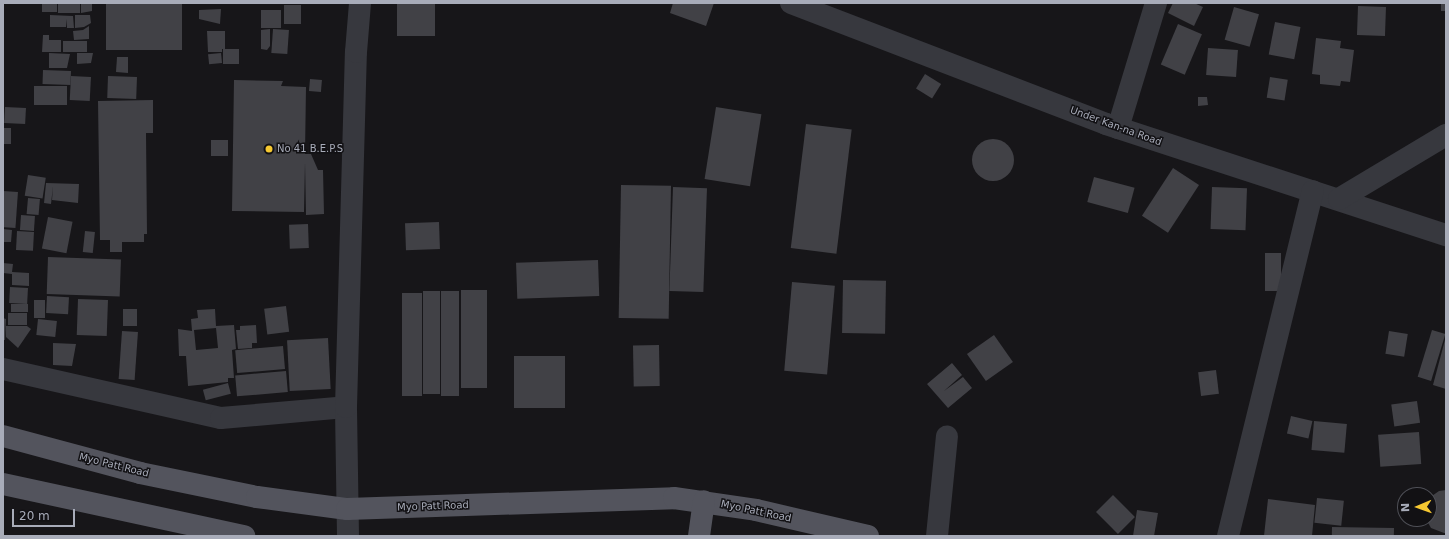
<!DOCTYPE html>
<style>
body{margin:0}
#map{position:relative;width:1449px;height:539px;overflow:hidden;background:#171619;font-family:"DejaVu Sans",sans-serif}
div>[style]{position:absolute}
.building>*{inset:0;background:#414146;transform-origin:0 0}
.round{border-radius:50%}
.minor>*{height:22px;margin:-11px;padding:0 11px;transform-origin:11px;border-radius:11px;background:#37383e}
.major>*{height:22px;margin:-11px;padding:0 11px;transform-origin:11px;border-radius:11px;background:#53545d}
.dots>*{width:11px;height:11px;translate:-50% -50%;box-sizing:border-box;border:2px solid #121114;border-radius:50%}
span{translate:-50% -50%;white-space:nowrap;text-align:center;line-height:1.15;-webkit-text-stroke:3px #121114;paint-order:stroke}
.street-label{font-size:10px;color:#a8acb9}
.poi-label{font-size:10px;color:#a8acb9}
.left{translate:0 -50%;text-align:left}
.frame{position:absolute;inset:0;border:4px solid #a8acb9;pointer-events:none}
.north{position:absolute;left:1397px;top:487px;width:40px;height:40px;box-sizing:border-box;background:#121114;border:1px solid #4e4f56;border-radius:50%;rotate:268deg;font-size:11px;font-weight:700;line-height:16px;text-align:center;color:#a8acb9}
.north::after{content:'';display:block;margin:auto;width:14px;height:18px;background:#f6c831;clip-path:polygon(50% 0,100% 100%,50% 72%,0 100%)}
.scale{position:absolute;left:12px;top:509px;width:63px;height:18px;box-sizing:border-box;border:2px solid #a8acb9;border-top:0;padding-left:5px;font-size:12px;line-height:14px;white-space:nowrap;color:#a8acb9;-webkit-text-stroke:3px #121114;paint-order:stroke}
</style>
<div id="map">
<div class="building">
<i style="left:42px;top:3px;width:15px;height:9px"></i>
<i style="left:58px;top:3px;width:22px;height:10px"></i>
<i style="clip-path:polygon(81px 3px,92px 3px,92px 11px,81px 13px)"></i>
<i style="left:106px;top:3px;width:76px;height:47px"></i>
<i style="left:397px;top:3px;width:38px;height:33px"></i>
<i style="clip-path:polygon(673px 3px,714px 3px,706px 26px,670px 13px)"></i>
<i style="clip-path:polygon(1173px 3px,1194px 3px,1203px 7px,1194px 26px,1168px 13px)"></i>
<i style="left:1441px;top:3px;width:5px;height:8px"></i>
<i style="left:284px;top:5px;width:17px;height:19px"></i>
<i style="left:1358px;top:6px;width:28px;height:29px;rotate:2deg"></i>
<i style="left:1234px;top:7px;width:26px;height:34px;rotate:16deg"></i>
<i style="clip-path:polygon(221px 9px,220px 24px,199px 19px,199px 10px)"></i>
<i style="left:261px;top:10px;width:20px;height:18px"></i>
<i style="clip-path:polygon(50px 15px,73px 16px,74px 28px,67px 28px,67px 19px,66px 27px,50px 27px)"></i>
<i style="clip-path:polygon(75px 15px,90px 15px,91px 23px,84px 27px,75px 28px)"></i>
<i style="left:1275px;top:22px;width:26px;height:33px;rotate:11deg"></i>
<i style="left:1178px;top:24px;width:26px;height:44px;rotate:23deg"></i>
<i style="clip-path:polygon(89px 26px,89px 39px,74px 40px,73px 31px,83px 30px)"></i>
<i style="clip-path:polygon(270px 29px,270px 46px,267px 50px,261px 49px,261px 30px)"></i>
<i style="left:273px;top:29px;width:16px;height:24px;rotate:4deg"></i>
<i style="clip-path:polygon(207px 31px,225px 31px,225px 49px,222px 49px,222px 52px,208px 52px)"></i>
<i style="clip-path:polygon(43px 35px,49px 35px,49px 40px,61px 40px,61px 52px,42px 52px)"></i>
<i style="clip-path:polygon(1316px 38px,1341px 41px,1340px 48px,1354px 50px,1350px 82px,1341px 81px,1340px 86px,1320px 84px,1320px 75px,1312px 74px)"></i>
<i style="left:63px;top:41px;width:24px;height:11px"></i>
<i style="left:1208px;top:48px;width:30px;height:27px;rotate:4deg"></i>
<i style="left:239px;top:49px;width:15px;height:16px;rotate:90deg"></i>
<i style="clip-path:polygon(49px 53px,70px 54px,67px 68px,49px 68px)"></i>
<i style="clip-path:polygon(77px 53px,93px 53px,91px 63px,77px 64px)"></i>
<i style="left:221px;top:53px;width:10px;height:13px;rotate:84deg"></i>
<i style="clip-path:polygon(117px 57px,128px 57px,128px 73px,116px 72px)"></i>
<i style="left:43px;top:70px;width:28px;height:14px;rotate:2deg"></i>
<i style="left:925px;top:74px;width:19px;height:17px;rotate:32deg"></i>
<i style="left:71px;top:76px;width:20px;height:24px;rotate:3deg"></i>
<i style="left:108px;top:76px;width:29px;height:22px;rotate:2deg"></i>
<i style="left:1270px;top:77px;width:18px;height:21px;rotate:9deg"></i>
<i style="left:310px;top:79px;width:12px;height:12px;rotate:5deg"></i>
<i style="clip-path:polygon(234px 80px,283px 81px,281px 86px,306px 87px,305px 154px,311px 154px,318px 170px,323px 170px,324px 214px,306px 215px,305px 163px,304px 212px,232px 211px)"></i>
<i style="left:34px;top:86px;width:33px;height:19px"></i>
<i style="clip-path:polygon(1198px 97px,1207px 97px,1208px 105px,1198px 106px)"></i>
<i style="clip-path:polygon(153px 100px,153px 133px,146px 133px,147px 234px,144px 234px,144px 242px,122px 242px,122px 252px,110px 252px,110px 240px,100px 240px,98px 101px)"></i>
<i style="left:5px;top:107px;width:21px;height:16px;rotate:3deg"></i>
<i style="left:716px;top:107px;width:46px;height:73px;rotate:9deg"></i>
<i style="left:806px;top:124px;width:46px;height:125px;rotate:7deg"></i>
<i style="left:3px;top:128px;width:8px;height:16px"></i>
<i class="round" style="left:972px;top:139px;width:42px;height:42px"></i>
<i style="left:211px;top:140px;width:17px;height:16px"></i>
<i style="left:1173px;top:168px;width:31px;height:57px;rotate:33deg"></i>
<i style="left:28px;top:175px;width:18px;height:21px;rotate:9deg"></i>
<i style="left:1094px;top:177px;width:42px;height:26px;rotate:15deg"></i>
<i style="clip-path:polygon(46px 183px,79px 184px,78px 203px,52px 200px,53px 186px,51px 204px,44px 203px)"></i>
<i style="left:621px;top:185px;width:50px;height:133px;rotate:1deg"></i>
<i style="left:673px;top:187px;width:34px;height:104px;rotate:2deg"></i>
<i style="left:1212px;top:187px;width:35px;height:42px;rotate:2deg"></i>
<i style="left:3px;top:191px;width:15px;height:36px;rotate:4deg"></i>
<i style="left:28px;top:198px;width:12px;height:16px;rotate:5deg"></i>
<i style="left:21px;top:215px;width:14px;height:15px;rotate:4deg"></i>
<i style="left:48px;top:217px;width:25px;height:32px;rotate:11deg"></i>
<i style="left:439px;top:222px;width:27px;height:34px;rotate:88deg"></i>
<i style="left:308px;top:224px;width:24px;height:19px;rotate:88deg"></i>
<i style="clip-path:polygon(3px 229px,12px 230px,11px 242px,3px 242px)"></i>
<i style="left:17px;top:231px;width:17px;height:19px;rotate:3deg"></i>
<i style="left:85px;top:231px;width:10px;height:21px;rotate:6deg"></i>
<i style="left:1265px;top:253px;width:16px;height:38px"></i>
<i style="left:48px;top:257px;width:73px;height:37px;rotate:2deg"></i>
<i style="left:598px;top:260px;width:36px;height:82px;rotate:88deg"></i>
<i style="clip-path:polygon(3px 263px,13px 264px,12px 272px,29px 273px,29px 286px,12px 285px,12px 274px,3px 273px)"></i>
<i style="left:843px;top:280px;width:43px;height:53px;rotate:1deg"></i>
<i style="left:792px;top:282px;width:43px;height:89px;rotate:5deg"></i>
<i style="left:10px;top:287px;width:18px;height:16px;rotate:3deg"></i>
<i style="left:461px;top:290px;width:26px;height:98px"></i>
<i style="left:423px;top:291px;width:17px;height:103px"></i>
<i style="left:441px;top:291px;width:18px;height:105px"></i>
<i style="left:402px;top:293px;width:20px;height:103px"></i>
<i style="left:47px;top:296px;width:22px;height:17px;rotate:3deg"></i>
<i style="left:78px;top:299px;width:30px;height:36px;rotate:2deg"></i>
<i style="left:34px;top:300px;width:11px;height:18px"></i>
<i style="left:11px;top:304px;width:17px;height:8px"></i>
<i style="left:286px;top:306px;width:26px;height:22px;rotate:83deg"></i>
<i style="left:123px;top:309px;width:14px;height:17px"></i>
<i style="clip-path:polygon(evenodd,215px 309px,216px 326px,234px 325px,236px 349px,232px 350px,234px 378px,228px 378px,228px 382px,188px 386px,186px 356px,179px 356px,178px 329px,192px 331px,191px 319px,198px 318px,197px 310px,215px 309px,216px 328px,218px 348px,196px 350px,194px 330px,216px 328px)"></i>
<i style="left:8px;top:313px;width:19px;height:12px"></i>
<i style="clip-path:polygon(3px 318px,6px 319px,5px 340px,3px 340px)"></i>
<i style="left:38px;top:319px;width:19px;height:16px;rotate:6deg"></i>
<i style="clip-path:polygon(256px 325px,257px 343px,252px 343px,252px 348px,238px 349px,236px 330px,240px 330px,240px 326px)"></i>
<i style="clip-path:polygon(6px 326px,27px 326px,31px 329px,18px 348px,6px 337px)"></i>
<i style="left:1432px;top:330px;width:14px;height:49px;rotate:17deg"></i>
<i style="left:122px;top:331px;width:16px;height:48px;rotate:4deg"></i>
<i style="left:1389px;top:331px;width:19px;height:23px;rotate:9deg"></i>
<i style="left:994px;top:335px;width:33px;height:33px;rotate:55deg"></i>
<i style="clip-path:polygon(1446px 336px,1446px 389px,1433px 385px)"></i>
<i style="left:328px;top:338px;width:51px;height:41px;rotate:87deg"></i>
<i style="clip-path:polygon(53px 343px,76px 344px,72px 366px,53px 365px)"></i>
<i style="left:659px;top:345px;width:41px;height:26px;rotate:89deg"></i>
<i style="left:283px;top:346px;width:23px;height:48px;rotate:85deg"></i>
<i style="left:565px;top:356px;width:52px;height:51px;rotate:90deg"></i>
<i style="clip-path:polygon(952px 363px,962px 375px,944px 391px,963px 377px,972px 388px,948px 408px,927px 384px)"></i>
<i style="left:1216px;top:370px;width:24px;height:18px;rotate:83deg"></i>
<i style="left:286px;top:371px;width:21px;height:51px;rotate:85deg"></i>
<i style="left:228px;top:383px;width:11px;height:26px;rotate:75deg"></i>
<i style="left:1417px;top:401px;width:22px;height:26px;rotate:82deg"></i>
<i style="left:1291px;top:416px;width:22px;height:18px;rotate:13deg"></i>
<i style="left:1314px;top:421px;width:33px;height:29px;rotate:5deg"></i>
<i style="left:1419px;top:432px;width:32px;height:41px;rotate:86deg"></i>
<i style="clip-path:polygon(1446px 490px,1446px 533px,1444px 533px,1431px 528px,1426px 519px,1429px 519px,1429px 498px,1439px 491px)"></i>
<i style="left:1113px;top:495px;width:31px;height:24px;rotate:45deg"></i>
<i style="left:1317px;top:498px;width:27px;height:25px;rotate:6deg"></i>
<i style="clip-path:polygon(1268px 499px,1315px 505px,1312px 536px,1264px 536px)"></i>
<i style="clip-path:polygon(1137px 510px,1158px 513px,1154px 536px,1133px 536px)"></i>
<i style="left:1332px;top:527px;width:62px;height:9px;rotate:1deg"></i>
</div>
<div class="minor">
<i style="left:791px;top:3px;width:337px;rotate:21deg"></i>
<i style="left:1106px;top:124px;width:358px;rotate:18.1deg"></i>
<i style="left:1118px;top:128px;width:131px;rotate:-73.1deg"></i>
<i style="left:1339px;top:199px;width:125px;rotate:-30.9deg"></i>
<i style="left:3px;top:369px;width:223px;rotate:12.7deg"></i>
<i style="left:221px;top:418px;width:125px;rotate:-5deg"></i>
<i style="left:348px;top:536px;width:129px;rotate:-90.9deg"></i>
<i style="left:346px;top:407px;width:355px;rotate:-88.4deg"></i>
<i style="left:356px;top:52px;width:49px;rotate:-85.3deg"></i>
<i style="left:937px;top:536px;width:100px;rotate:-84.3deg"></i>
<i style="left:1228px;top:536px;width:355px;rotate:-76.2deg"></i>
</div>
<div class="major">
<i style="left:3px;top:436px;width:142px;rotate:15.1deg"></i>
<i style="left:140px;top:473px;width:119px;rotate:11.6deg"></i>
<i style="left:257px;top:497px;width:91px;rotate:7.6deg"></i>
<i style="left:347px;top:509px;width:327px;rotate:-1.9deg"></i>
<i style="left:674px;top:498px;width:83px;rotate:8.3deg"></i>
<i style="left:756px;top:510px;width:115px;rotate:13.1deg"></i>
<i style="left:3px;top:484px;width:247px;rotate:12.2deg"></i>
<i style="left:699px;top:536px;width:35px;rotate:-82deg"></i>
</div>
<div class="dots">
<i style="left:269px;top:149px;background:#f6c831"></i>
</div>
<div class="street-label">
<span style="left:1116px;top:126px;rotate:20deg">Under Kan-na Road</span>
<span style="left:114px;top:465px;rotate:14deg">Myo Patt Road</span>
<span style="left:433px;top:506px;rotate:-2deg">Myo Patt Road</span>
<span style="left:756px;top:511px;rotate:12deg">Myo Patt Road</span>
</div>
<div class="poi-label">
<span class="left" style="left:277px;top:149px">No 41 B.E.P.S</span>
</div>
<div class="frame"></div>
<div class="north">N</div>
<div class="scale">20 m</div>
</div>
